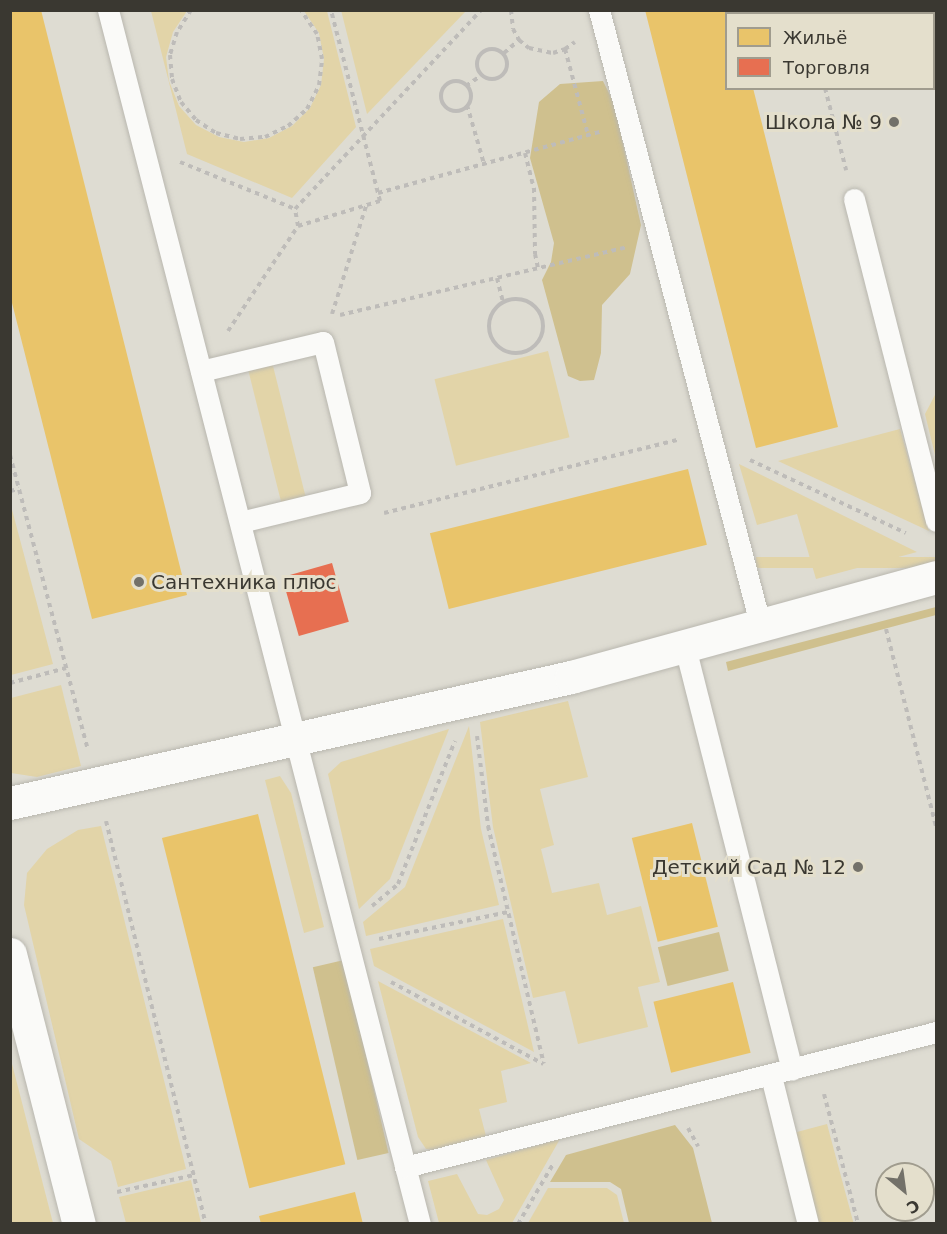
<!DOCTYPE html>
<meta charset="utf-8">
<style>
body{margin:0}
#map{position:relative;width:947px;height:1234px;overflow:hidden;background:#dedcd2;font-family:"DejaVu Sans",sans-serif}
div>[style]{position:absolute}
.green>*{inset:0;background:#e2d4a8;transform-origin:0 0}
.forest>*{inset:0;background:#cfc08e;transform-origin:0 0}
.homes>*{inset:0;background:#e9c46a;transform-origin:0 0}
.shops>*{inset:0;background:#e76f51;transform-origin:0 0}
.path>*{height:4px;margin-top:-2px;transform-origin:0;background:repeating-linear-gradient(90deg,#bebcb9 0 4.5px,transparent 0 9px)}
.path>.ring{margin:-2px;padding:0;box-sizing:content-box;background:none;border:4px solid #bebcb9;border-radius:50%}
.roads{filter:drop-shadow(0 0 2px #b9b7af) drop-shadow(0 0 2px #b9b7af)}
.service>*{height:21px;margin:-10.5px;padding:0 10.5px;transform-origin:10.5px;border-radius:10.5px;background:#fafaf8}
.minor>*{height:33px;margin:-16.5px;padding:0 16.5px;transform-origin:16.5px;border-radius:16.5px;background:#fafaf8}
.tertiary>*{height:33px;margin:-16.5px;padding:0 16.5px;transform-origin:16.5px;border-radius:16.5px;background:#fafaf8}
.dots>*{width:16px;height:16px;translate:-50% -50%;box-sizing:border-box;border:3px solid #e4dfcc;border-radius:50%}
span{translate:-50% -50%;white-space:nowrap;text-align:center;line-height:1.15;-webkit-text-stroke:6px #e4dfcc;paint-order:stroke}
.poi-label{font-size:20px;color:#3a3831}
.right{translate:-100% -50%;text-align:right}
.left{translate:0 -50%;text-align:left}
.frame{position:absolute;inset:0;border:12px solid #3a3831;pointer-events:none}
.legend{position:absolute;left:725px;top:12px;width:210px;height:78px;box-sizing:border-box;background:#e4dfcc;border:2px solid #a09c8e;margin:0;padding:8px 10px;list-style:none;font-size:18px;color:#3a3831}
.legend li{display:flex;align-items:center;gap:12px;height:30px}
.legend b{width:30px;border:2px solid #a09c8e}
.north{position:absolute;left:875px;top:1162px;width:60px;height:60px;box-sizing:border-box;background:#e4dfcc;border:2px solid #a09c8e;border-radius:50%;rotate:151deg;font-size:16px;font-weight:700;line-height:24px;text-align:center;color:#3a3831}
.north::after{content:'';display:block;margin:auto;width:21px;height:27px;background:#737169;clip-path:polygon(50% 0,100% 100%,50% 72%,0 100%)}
</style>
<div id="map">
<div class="green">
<i style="clip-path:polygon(341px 10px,466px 10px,466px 11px,367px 114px)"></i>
<i style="clip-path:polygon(151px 11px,187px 11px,173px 32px,166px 57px,169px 81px,179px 106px,196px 125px,219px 137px,244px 142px,269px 138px,292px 126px,310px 108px,321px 85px,324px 59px,319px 33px,304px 11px,327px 11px,356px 127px,292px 198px,187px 154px)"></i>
<i style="left:548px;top:351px;width:89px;height:117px;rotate:76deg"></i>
<i style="left:270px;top:354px;width:156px;height:25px;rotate:76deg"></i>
<i style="clip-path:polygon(936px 393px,936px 459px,925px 414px)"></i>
<i style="clip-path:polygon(900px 429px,929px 531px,778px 461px)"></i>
<i style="clip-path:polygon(739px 464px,917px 552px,816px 579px,797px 514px,757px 525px)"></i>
<i style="clip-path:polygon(10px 502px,53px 664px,11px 675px,10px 675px)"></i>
<i style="left:936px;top:557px;width:11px;height:180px;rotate:90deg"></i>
<i style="clip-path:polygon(61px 685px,81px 766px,37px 777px,11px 773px,11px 698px)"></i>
<i style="clip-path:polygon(568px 701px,588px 777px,540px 789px,554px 845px,541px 849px,552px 893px,599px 883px,607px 915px,641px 906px,660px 982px,638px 987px,648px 1027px,578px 1044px,565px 991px,533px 998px,493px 827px,480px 722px)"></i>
<i style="clip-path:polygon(469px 726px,481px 829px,499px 905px,366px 936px,363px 922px,405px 887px)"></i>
<i style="clip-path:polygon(449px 729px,390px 879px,359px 909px,328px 774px,341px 762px)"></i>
<i style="clip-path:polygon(280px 776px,291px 793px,324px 927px,304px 933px,265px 780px)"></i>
<i style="clip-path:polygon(101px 826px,186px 1169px,118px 1187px,111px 1161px,79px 1139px,24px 905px,27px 873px,47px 849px,78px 830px)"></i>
<i style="clip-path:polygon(503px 919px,534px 1052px,374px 966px,370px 949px)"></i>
<i style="clip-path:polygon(378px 981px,531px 1063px,501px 1071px,507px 1102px,479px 1109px,487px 1140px,443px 1151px,426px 1149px,418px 1137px)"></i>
<i style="clip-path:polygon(10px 1060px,11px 1060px,53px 1223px,11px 1223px)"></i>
<i style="left:827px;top:1124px;width:102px;height:37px;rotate:75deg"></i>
<i style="clip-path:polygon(560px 1139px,512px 1223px,439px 1223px,428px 1181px,457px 1174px,478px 1214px,487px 1215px,499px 1209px,504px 1200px,486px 1160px)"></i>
<i style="clip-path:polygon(191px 1180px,201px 1223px,126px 1223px,119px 1197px)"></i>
<i style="clip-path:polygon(548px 1188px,607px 1188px,617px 1195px,624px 1223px,528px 1223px)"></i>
</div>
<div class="forest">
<i style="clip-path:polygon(603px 81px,614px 103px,641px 225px,630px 274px,602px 305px,601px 353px,594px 380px,580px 381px,568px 376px,542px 280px,551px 262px,554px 243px,530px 158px,539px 102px,560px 84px)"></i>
<i style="clip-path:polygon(936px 607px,936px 615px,728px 671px,726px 662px)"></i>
<i style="left:719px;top:932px;width:40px;height:63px;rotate:76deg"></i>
<i style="left:344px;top:960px;width:198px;height:32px;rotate:77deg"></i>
<i style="clip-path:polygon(675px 1125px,693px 1148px,712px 1223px,629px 1223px,621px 1189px,610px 1182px,550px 1182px,566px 1155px)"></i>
</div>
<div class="homes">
<i style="clip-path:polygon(10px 10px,41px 10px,187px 595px,92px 619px,10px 295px)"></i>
<i style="clip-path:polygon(645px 10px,733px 10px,734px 14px,726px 14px,726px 88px,753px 88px,838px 427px,756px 448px)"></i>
<i style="left:688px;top:469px;width:78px;height:266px;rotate:76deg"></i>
<i style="left:258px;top:814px;width:361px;height:99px;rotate:76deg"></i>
<i style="left:692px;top:823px;width:107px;height:62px;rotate:76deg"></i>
<i style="left:733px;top:982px;width:73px;height:82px;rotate:76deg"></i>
<i style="clip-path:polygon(355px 1192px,363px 1224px,261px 1224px,259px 1216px)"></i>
</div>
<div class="shops">
<i style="left:332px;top:563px;width:61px;height:52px;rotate:74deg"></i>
</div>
<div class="path">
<i style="left:191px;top:10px;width:26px;rotate:122deg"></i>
<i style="left:177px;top:32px;width:24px;rotate:107deg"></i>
<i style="left:170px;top:55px;width:24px;rotate:85deg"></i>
<i style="left:172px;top:79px;width:25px;rotate:69deg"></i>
<i style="left:181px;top:102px;width:23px;rotate:50deg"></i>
<i style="left:196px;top:120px;width:24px;rotate:33deg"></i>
<i style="left:216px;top:133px;width:25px;rotate:14deg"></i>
<i style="left:240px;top:139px;width:25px;rotate:-5deg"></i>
<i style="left:265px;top:137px;width:25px;rotate:-26deg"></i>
<i style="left:288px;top:126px;width:25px;rotate:-42deg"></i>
<i style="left:307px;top:109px;width:27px;rotate:-63deg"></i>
<i style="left:319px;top:85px;width:26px;rotate:-83deg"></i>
<i style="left:322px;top:59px;width:25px;rotate:-101deg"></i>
<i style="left:317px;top:34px;width:29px;rotate:-124deg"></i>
<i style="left:511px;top:10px;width:19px;rotate:84deg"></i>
<i style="left:513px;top:29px;width:13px;rotate:61deg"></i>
<i style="left:519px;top:40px;width:13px;rotate:39deg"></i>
<i style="left:529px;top:48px;width:25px;rotate:12deg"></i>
<i style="left:553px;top:53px;width:13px;rotate:-18deg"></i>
<i style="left:565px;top:49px;width:12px;rotate:-35deg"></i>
<i style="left:804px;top:10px;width:4px;rotate:76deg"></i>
<i class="ring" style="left:477px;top:49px;width:26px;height:26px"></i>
<i style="left:565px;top:49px;width:89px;rotate:75deg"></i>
<i style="left:504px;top:53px;width:20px;rotate:-41deg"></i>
<i class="ring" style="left:441px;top:81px;width:26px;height:26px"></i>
<i style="left:466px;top:86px;width:19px;rotate:-35deg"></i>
<i style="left:825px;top:88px;width:85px;rotate:75.6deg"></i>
<i style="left:467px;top:105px;width:61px;rotate:73.9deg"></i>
<i style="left:525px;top:153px;width:36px;rotate:76deg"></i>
<i style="left:534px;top:188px;width:66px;rotate:89.1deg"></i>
<i style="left:535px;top:254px;width:14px;rotate:78deg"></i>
<i style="left:180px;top:162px;width:124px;rotate:22.2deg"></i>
<i style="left:378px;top:193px;width:230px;rotate:-15.4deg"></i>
<i style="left:298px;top:226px;width:86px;rotate:-17deg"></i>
<i style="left:380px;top:201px;width:197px;rotate:-104.4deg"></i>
<i style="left:497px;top:278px;width:25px;rotate:76deg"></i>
<i class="ring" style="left:489px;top:299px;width:50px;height:50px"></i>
<i style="left:332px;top:314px;width:113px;rotate:-72.5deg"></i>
<i style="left:340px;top:315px;width:296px;rotate:-13.3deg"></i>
<i style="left:228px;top:331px;width:126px;rotate:-56.3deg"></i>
<i style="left:298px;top:226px;width:17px;rotate:-100deg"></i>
<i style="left:295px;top:209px;width:272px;rotate:-46.9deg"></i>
<i style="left:10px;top:455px;width:302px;rotate:75.2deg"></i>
<i style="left:750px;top:460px;width:172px;rotate:25.1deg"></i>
<i style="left:10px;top:491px;width:9px;rotate:-13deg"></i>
<i style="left:384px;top:513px;width:305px;rotate:-14deg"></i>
<i style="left:886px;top:629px;width:203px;rotate:75.8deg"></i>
<i style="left:10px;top:683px;width:58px;rotate:-15deg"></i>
<i style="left:477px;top:736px;width:91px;rotate:83deg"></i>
<i style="left:488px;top:826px;width:244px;rotate:76.8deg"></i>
<i style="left:106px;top:821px;width:415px;rotate:76.1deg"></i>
<i style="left:372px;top:906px;width:34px;rotate:-40deg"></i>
<i style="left:398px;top:884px;width:154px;rotate:-68.3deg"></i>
<i style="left:379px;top:939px;width:132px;rotate:-11.8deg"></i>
<i style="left:391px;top:982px;width:173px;rotate:28.3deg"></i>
<i style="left:824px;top:1094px;width:134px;rotate:75.3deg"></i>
<i style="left:688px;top:1128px;width:21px;rotate:61deg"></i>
<i style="left:117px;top:1192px;width:79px;rotate:-12.4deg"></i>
<i style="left:518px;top:1224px;width:69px;rotate:-59.7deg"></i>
</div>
<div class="roads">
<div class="service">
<i style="left:108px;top:10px;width:1253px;rotate:75.59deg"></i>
<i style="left:599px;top:10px;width:638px;rotate:75.29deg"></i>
<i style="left:854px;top:199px;width:332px;rotate:75.7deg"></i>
<i style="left:201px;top:371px;width:125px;rotate:-13.4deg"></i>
<i style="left:323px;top:342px;width:155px;rotate:76.2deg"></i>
<i style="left:360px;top:493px;width:123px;rotate:166.4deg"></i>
<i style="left:685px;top:647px;width:436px;rotate:75.8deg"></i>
<i style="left:771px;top:1076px;width:153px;rotate:76deg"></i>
<i style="left:405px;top:1167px;width:548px;rotate:-14.26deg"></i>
</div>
<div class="minor">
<i style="left:10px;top:803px;width:575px;rotate:-12.66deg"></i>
<i style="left:571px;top:677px;width:378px;rotate:-15.3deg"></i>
</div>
<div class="tertiary">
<i style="left:10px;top:954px;width:279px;rotate:75.7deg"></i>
</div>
</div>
<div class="dots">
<i style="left:894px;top:122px;background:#737169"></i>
<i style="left:139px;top:582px;background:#737169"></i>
<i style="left:858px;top:867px;background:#737169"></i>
</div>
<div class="poi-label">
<span class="right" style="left:882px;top:122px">Школа № 9</span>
<span class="left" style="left:151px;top:582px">Сантехника плюс</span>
<span class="right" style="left:846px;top:867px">Детский Сад № 12</span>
</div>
<div class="frame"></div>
<ul class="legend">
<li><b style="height:16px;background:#e9c46a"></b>Жильё</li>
<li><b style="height:16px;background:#e76f51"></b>Торговля</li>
</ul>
<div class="north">С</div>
</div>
